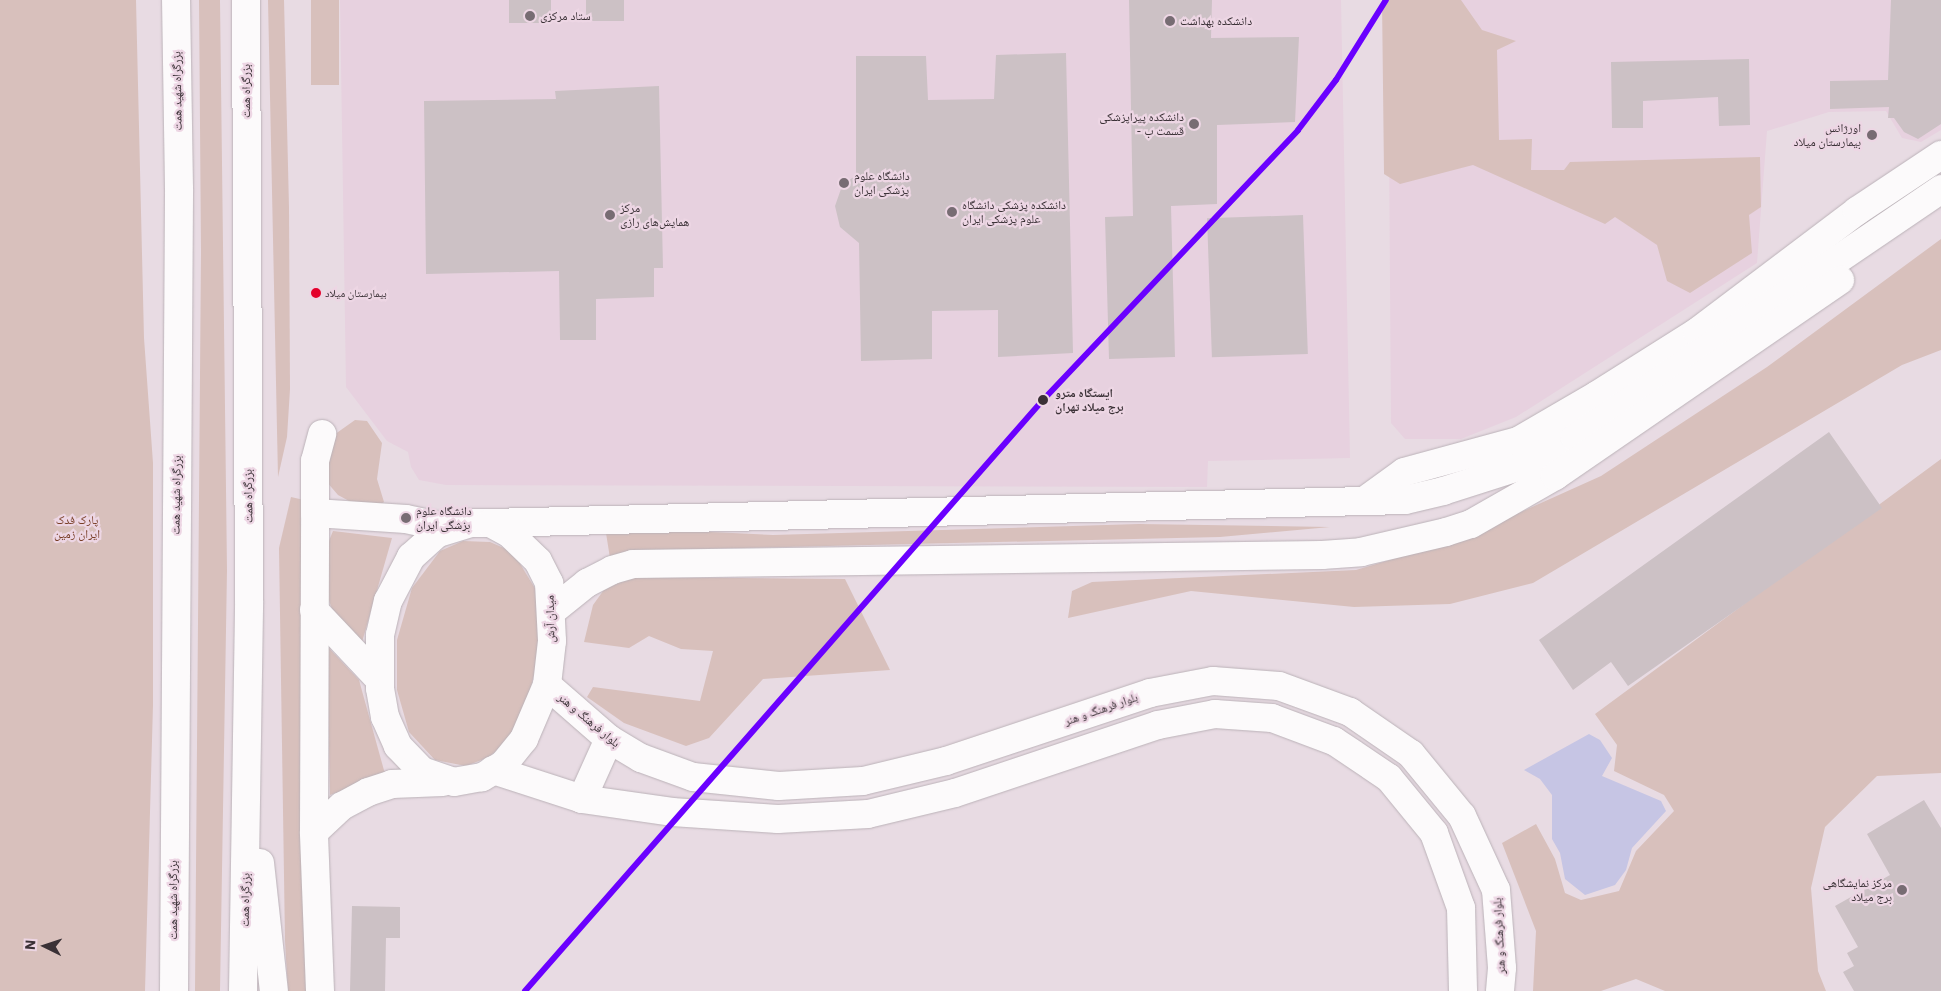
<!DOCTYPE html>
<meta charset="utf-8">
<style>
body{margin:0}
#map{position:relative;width:1941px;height:991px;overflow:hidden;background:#e8dbe3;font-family:"IBM Plex Sans","Noto Naskh Arabic",sans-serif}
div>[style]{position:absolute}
.built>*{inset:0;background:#e7d1df}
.green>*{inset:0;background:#d8c0bc;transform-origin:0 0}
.water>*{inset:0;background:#c6c5e4}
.building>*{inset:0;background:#ccc1c5;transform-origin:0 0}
.roads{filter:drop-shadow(0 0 1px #bbb2b8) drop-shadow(0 0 1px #bbb2b8)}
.secondary>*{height:28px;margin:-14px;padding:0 14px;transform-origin:14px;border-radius:14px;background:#fcfafb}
.trunk>*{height:28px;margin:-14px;padding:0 14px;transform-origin:14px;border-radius:14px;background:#fcfafb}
.metro-1>*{height:6px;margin:-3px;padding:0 3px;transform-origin:3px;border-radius:3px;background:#6a00ff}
.dots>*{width:14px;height:14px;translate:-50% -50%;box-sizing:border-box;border:2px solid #edd6e4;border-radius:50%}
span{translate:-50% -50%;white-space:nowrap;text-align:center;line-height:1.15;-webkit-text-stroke:4.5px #edd6e4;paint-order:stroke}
.bus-label{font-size:11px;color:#3a3136}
.left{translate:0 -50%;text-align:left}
.poi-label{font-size:12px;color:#3a3136}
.right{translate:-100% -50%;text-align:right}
.street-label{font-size:12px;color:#3a3136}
.stop-label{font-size:12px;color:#3a3136;font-weight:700}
.park-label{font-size:12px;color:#783e26}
.north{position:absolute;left:20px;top:921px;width:50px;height:50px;-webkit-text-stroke:4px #edd6e4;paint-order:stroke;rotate:274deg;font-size:14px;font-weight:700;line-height:20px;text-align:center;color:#3a3136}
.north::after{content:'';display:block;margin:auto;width:18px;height:22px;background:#3a3136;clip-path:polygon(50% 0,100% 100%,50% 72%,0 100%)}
</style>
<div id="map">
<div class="built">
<i style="clip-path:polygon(340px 0,1341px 0,1350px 458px,1208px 461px,1207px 487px,446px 485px,419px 480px,411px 467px,408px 452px,387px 441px,346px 387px)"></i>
<i style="clip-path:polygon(1388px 0,1941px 0,1941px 130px,1921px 142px,1902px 138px,1886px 111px,1829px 112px,1767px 131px,1757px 263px,1516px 417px,1461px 439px,1405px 439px,1391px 423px)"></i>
</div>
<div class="green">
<i style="clip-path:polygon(0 0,136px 0,144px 338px,153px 463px,153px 705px,145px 991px,0 991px)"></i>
<i style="clip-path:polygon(199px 0,220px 0,227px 570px,220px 991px,195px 991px,201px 252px)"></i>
<i style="clip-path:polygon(268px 0,284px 0,289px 208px,290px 389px,287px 437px,278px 477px)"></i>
<i style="left:311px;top:0;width:28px;height:85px"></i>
<i style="clip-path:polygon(1382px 0,1461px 0,1482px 30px,1516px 41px,1497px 50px,1499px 140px,1532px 139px,1531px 170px,1564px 170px,1570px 162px,1760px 157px,1761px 207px,1749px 215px,1752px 253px,1690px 293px,1667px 281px,1657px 245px,1615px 217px,1605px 224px,1473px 165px,1400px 184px,1384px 174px)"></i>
<i style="clip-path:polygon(1941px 239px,1941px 350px,1902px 365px,1533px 583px,1450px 604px,1354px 607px,1191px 591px,1068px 618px,1072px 591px,1092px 582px,1356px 570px,1461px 539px,1601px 476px,1767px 367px)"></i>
<i style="clip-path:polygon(355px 420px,367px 421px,382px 443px,377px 479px,384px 502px,378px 507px,351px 502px,338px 495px,326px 481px,331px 437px)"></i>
<i style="clip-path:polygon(1941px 459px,1941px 773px,1877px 776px,1825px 827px,1811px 888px,1818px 971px,1826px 991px,1665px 991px,1636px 979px,1601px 991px,1533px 991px,1536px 931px,1502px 843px,1536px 824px,1555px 859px,1565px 893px,1581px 900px,1619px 891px,1636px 851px,1674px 811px,1664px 795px,1614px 771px,1617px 745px,1595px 714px)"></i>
<i style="clip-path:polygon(291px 497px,304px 500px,308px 991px,288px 991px,285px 941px,279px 548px)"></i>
<i style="clip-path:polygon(1139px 524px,1330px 527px,1220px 537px,649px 550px,610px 558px,605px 527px,773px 535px)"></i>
<i style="clip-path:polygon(333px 531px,392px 538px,362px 642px,334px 615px,324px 586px,324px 553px)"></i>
<i style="clip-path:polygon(463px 541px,490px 542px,513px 552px,536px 590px,540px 649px,528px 700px,508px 740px,489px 757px,466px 766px,435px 760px,409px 732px,397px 690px,397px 640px,412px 588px,440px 551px)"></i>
<i style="clip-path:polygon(635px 577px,845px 579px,890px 670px,763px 679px,709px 738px,686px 746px,624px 723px,587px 697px,593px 687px,700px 701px,713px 651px,681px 649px,649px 636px,629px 648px,584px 642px,593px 605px,606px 587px)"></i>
<i style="clip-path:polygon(327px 646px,359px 680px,385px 774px,330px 795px)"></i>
</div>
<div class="water">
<i style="clip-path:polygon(1589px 734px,1600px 740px,1612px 758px,1602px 776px,1661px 801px,1666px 811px,1632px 848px,1626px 870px,1615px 885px,1585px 895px,1565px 879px,1560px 853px,1552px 839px,1552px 795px,1540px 779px,1524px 770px)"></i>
</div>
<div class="building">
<i style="left:509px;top:0;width:42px;height:23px"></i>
<i style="left:586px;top:0;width:38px;height:21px"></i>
<i style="clip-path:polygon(1129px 0,1212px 0,1211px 38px,1299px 37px,1295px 122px,1217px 125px,1217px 204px,1171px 206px,1175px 357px,1109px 359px,1105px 217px,1133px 216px)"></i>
<i style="clip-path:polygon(1891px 0,1941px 0,1941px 124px,1918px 139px,1904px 132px,1894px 118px,1888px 118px,1889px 107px,1830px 109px,1830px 81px,1888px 80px)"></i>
<i style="clip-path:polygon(1066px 53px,1073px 353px,998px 357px,998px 310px,932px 311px,932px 359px,861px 361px,859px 243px,840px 227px,835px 206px,842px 186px,856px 175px,856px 56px,926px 56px,928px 100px,994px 99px,996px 55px)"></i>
<i style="clip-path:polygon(1749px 59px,1750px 125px,1719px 126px,1718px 97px,1643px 101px,1643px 128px,1612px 128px,1611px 62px)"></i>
<i style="clip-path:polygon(659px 86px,663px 268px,654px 268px,654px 297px,596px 299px,596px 340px,560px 340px,559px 271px,426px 274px,424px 101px,556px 99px,555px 91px)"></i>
<i style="left:1303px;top:215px;width:139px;height:96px;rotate:88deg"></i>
<i style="clip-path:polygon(1829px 432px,1882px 508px,1628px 686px,1611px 662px,1573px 690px,1539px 640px)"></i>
<i style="clip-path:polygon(1924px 800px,1941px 828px,1941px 991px,1854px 991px,1843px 972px,1854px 966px,1847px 953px,1858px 947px,1835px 906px,1890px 875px,1867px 834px)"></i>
<i style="clip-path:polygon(352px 906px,400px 907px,400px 938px,386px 938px,385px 991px,350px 991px)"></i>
</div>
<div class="roads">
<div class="secondary">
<i style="left:1364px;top:501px;width:49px;rotate:-35.9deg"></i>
<i style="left:1404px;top:472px;width:118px;rotate:-15.2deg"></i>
<i style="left:1518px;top:441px;width:91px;rotate:-30.2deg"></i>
<i style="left:1597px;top:395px;width:118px;rotate:-32.2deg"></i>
<i style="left:1697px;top:332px;width:201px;rotate:-37.1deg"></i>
<i style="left:1857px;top:211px;width:101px;rotate:-33.7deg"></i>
<i style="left:315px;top:513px;width:91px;rotate:3.8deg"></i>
<i style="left:406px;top:519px;width:43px;rotate:12.1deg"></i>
<i style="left:470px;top:523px;width:20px"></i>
<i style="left:490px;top:523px;width:21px;rotate:28deg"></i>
<i style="left:509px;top:533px;width:40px;rotate:44deg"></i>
<i style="left:538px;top:561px;width:25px;rotate:63deg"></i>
<i style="left:549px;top:583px;width:58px;rotate:87deg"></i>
<i style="left:552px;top:641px;width:44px;rotate:96.5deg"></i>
<i style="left:547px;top:685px;width:59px;rotate:113.1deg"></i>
<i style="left:524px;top:739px;width:32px;rotate:129deg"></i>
<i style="left:504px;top:764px;width:26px;rotate:149deg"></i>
<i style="left:482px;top:777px;width:28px;rotate:170deg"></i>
<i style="left:454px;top:782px;width:34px;rotate:-161deg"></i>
<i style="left:422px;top:771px;width:35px;rotate:-134deg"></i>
<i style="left:398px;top:746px;width:32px;rotate:-114deg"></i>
<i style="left:385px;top:717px;width:29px;rotate:-100deg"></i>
<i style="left:380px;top:688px;width:53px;rotate:-90deg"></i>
<i style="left:380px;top:635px;width:35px;rotate:-77deg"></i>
<i style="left:388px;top:601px;width:50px;rotate:-62.4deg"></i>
<i style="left:411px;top:557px;width:36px;rotate:-42deg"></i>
<i style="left:438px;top:533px;width:34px;rotate:-17deg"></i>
<i style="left:490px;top:523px;width:915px;rotate:-1.44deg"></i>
<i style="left:1405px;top:500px;width:39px;rotate:-13deg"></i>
<i style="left:1443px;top:491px;width:79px;rotate:-17.7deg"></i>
<i style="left:1518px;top:467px;width:64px;rotate:-27deg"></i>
<i style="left:1575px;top:438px;width:443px;rotate:-34.2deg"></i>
<i style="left:314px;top:610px;width:93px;rotate:46.7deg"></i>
<i style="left:552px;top:611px;width:45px;rotate:-38.7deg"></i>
<i style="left:587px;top:583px;width:28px;rotate:-27deg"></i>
<i style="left:612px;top:570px;width:22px;rotate:-16deg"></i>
<i style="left:633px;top:564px;width:689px;rotate:-0.75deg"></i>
<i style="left:1322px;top:555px;width:39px;rotate:-4deg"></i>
<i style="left:1361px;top:552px;width:87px;rotate:-13.2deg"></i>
<i style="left:1446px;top:532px;width:26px;rotate:-18deg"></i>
<i style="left:1471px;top:524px;width:97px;rotate:-29.7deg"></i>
<i style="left:1555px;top:476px;width:346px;rotate:-34.5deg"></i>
<i style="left:547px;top:685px;width:82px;rotate:41.1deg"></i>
<i style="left:609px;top:739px;width:37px;rotate:31deg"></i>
<i style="left:641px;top:758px;width:55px;rotate:20.1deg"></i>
<i style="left:693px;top:777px;width:86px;rotate:6deg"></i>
<i style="left:779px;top:786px;width:84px;rotate:-3.4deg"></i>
<i style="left:863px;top:781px;width:85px;rotate:-13.5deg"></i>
<i style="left:946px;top:761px;width:215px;rotate:-18.4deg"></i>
<i style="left:1150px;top:693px;width:64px;rotate:-10.8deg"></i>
<i style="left:1213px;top:681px;width:66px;rotate:4.3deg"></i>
<i style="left:1279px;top:686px;width:76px;rotate:20.1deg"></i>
<i style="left:1350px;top:712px;width:74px;rotate:34.5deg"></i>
<i style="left:1411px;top:754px;width:80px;rotate:50.6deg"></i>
<i style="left:1462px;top:816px;width:81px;rotate:65.3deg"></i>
<i style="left:1496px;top:890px;width:78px;rotate:85.6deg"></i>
<i style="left:1502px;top:968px;width:23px;rotate:95deg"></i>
<i style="left:493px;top:770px;width:94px;rotate:18deg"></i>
<i style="left:582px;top:799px;width:91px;rotate:8.2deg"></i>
<i style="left:672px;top:812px;width:106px;rotate:3.8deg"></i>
<i style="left:778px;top:819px;width:90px;rotate:-3.2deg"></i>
<i style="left:868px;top:814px;width:89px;rotate:-13.6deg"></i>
<i style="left:955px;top:793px;width:214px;rotate:-18.5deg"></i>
<i style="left:1158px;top:725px;width:58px;rotate:-10.9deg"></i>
<i style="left:1215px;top:714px;width:57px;rotate:4deg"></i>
<i style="left:1272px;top:718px;width:66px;rotate:20.4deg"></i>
<i style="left:1334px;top:741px;width:66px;rotate:33.9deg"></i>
<i style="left:1389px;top:778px;width:71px;rotate:50.7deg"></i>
<i style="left:1434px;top:833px;width:80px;rotate:70.2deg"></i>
<i style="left:1461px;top:908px;width:83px;rotate:88.6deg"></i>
<i style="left:582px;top:799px;width:66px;rotate:-65.8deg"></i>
<i style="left:314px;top:832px;width:38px;rotate:-43deg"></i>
<i style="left:342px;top:806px;width:30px;rotate:-28deg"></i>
<i style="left:368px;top:792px;width:25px;rotate:-18deg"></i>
<i style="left:392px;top:784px;width:51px;rotate:-2.2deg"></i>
<i style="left:320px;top:991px;width:159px;rotate:-92.2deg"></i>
<i style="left:314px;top:832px;width:319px;rotate:-89.8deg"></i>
<i style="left:315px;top:513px;width:52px;rotate:-90deg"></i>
<i style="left:315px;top:461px;width:28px;rotate:-75deg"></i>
</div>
<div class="trunk">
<i style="left:260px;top:863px;width:129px;rotate:83.8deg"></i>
<i style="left:174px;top:991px;width:802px;rotate:-89.64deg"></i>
<i style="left:179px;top:189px;width:189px;rotate:-90.9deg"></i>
<i style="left:243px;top:991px;width:390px;rotate:-89.1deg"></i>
<i style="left:249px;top:601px;width:601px;rotate:-90.29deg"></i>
</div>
</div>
<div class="metro-1">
<i style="left:525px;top:991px;width:786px;rotate:-48.77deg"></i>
<i style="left:1043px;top:400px;width:371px;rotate:-46.6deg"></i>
<i style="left:1298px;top:130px;width:63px;rotate:-52.8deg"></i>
<i style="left:1336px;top:80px;width:94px;rotate:-58deg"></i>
</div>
<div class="dots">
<i style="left:530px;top:16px;background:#776c73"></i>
<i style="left:1170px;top:21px;background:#776c73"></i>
<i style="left:1194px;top:124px;background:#776c73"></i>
<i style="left:1872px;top:135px;background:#776c73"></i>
<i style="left:844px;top:183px;background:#776c73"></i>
<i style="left:952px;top:212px;background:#776c73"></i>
<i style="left:610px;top:215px;background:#776c73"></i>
<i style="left:316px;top:293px;background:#e4002b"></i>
<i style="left:1043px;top:400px;background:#3a3136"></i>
<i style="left:406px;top:518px;background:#776c73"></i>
<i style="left:1902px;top:890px;background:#776c73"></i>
</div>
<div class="bus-label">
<span class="left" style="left:325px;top:293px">بیمارستان میلاد</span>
</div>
<div class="poi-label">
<span class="left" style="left:540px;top:16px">ستاد مرکزی</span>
<span class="left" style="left:1180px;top:21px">دانشکده بهداشت</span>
<span class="right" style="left:1184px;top:124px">دانشکده پیراپزشکی<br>- قسمت ب</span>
<span class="right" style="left:1861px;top:135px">اورژانس<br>بیمارستان میلاد</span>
<span class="left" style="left:854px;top:183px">دانشگاه علوم<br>پزشکی ایران</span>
<span class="left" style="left:962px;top:212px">دانشکده پزشکی دانشگاه<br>علوم پزشکی ایران</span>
<span class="left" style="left:620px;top:215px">مرکز<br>همایش‌های رازی</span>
<span class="left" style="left:416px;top:518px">دانشگاه علوم<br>بزشگى ايران</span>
<span class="right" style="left:1892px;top:890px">مرکز نمایشگاهی<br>برج میلاد</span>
</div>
<div class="street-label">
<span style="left:177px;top:91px;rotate:-91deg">بزرگراه شهید همت</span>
<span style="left:246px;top:91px;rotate:-90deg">بزرگراه همت</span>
<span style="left:176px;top:495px;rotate:-89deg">بزرگراه شهید همت</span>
<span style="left:248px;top:496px;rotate:-91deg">بزرگراه همت</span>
<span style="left:550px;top:619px;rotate:-91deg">میدان آرش</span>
<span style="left:1101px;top:709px;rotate:-19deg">بلوار فرهنگ و هنر</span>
<span style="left:589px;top:720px;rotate:40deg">بلوار فرهنگ و هنر</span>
<span style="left:173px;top:900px;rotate:-90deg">بزرگراه شهید همت</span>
<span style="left:245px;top:900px;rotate:-89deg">بزرگراه همت</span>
<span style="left:1499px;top:936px;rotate:-93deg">بلوار فرهنگ و هنر</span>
</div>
<div class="stop-label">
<span class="left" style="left:1055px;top:400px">ایستگاه مترو<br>برج میلاد تهران</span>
</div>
<div class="park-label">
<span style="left:77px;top:527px">پارک فدک<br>ایران زمین</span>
</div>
<div class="north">N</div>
</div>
